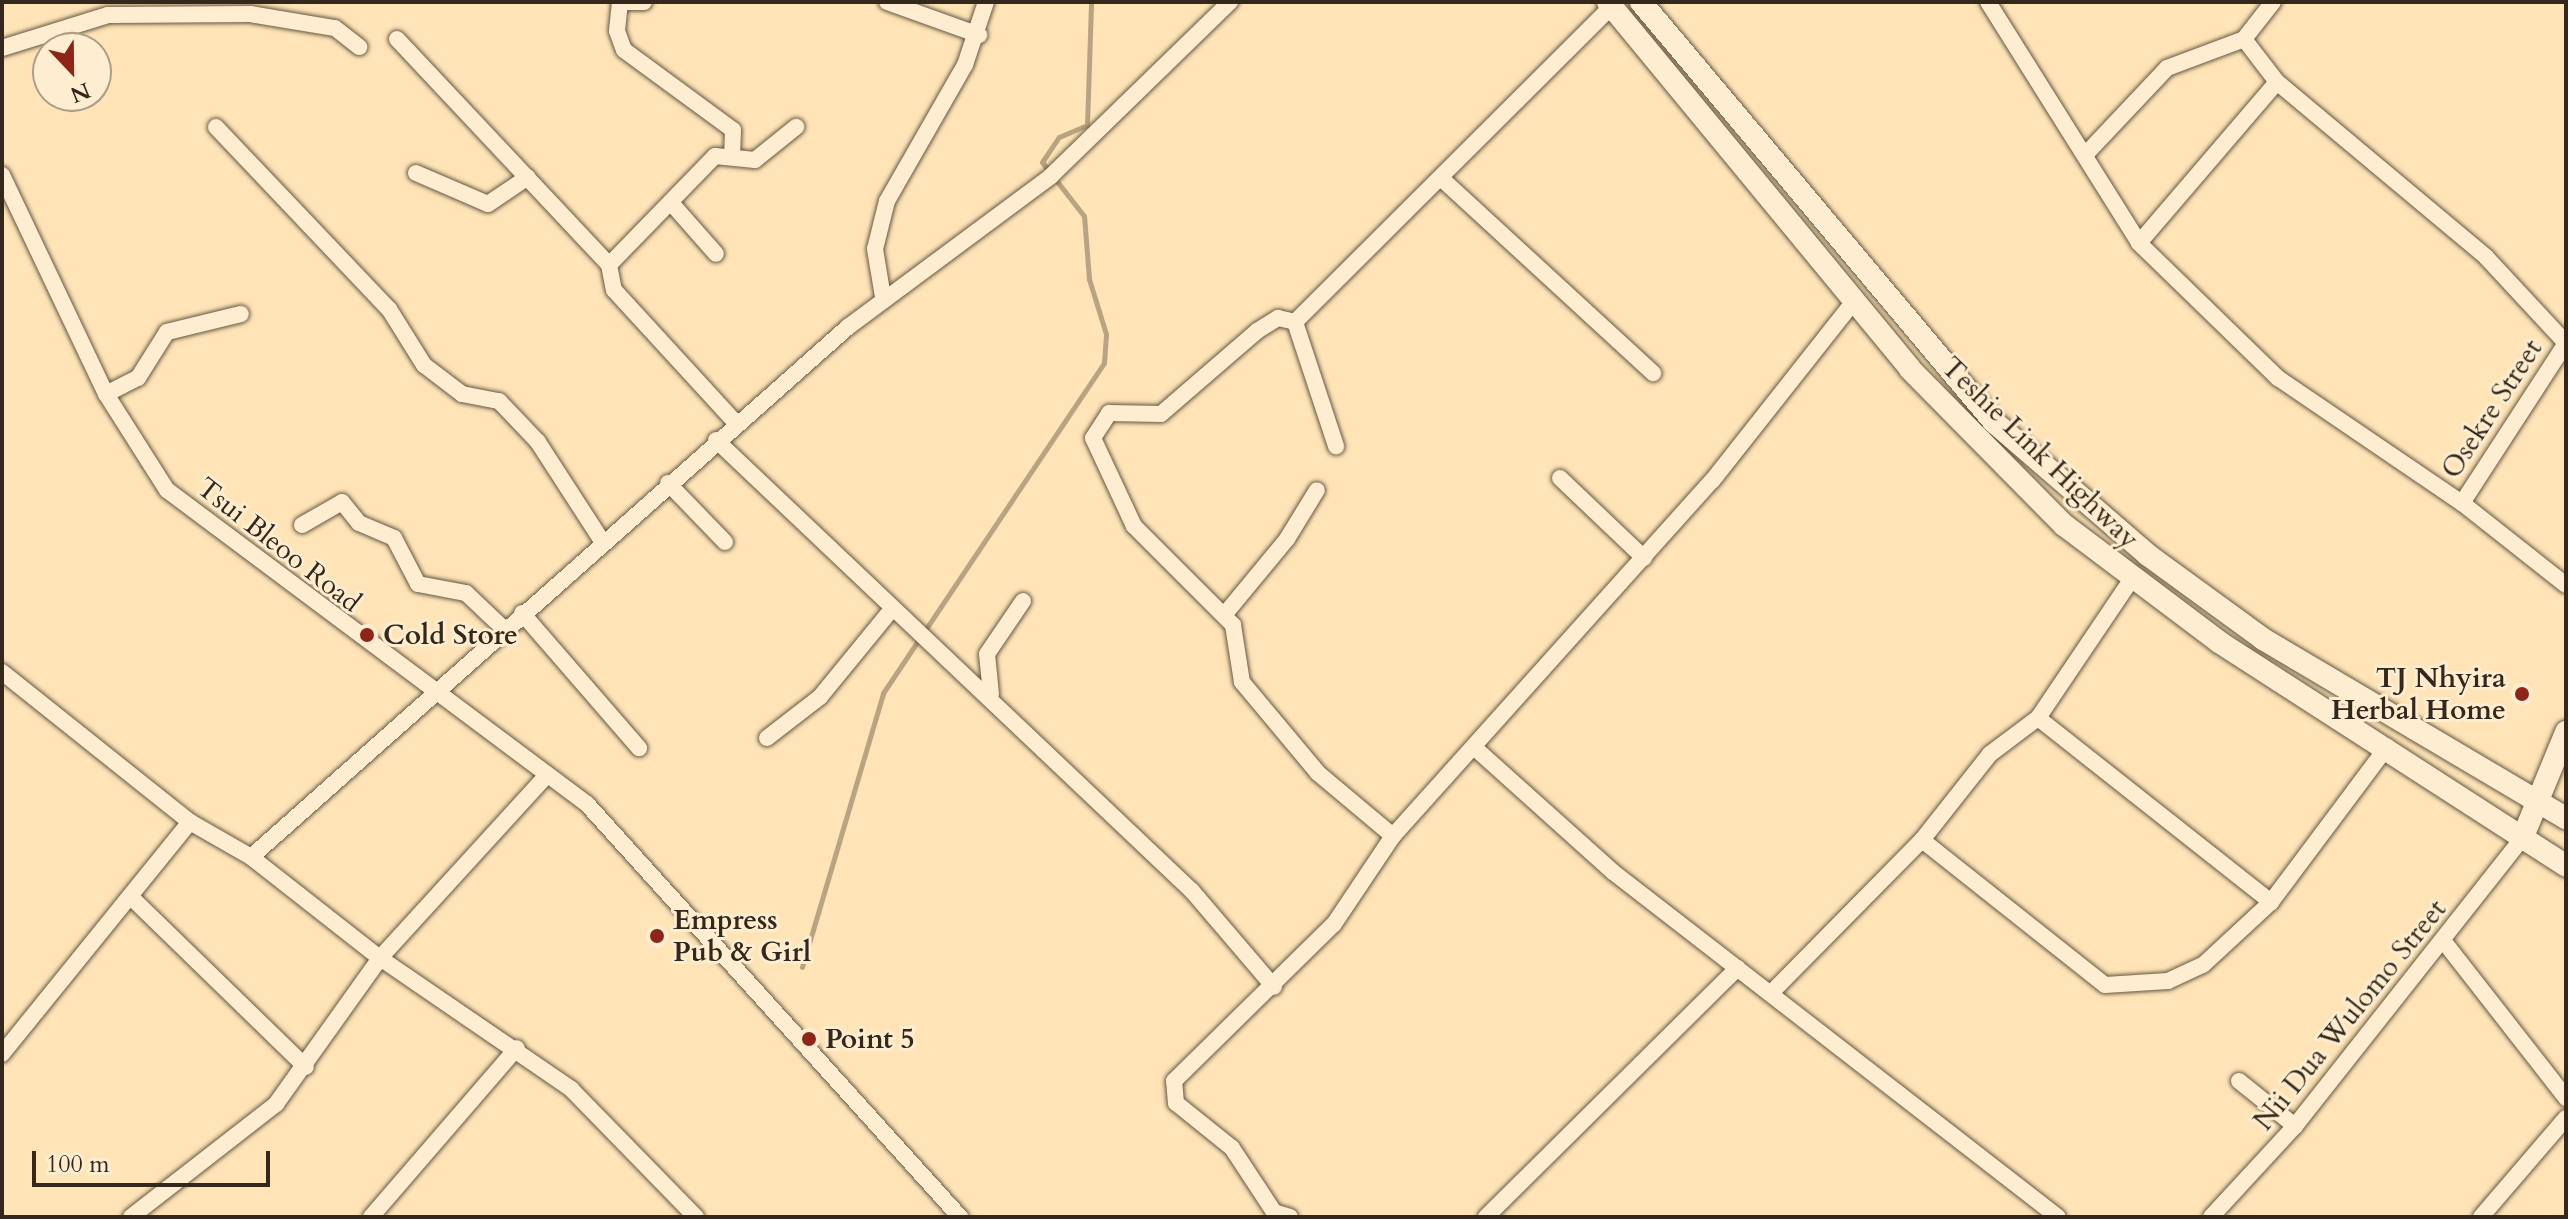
<!DOCTYPE html>
<style>
body{margin:0}
#map{position:relative;width:2568px;height:1219px;overflow:hidden;background:#fee4b7;font-family:Cardo,serif}
div>[style]{position:absolute}
.stream>*{height:5px;margin:-2.5px;padding:0 2.5px;transform-origin:2.5px;border-radius:2.5px;background:#b9a482}
.roads{filter:drop-shadow(0 0 2px #665742) drop-shadow(0 0 2px #665742)}
.street>*{height:16px;margin:-8px;padding:0 8px;transform-origin:8px;border-radius:8px;background:#feedd0}
.secondary>*{height:22px;margin:-11px;padding:0 11px;transform-origin:11px;border-radius:11px;background:#feedd0}
.dots>*{width:22px;height:22px;translate:-50% -50%;box-sizing:border-box;border:4px solid #feedd0;border-radius:50%}
span{translate:-50% -50%;white-space:nowrap;text-align:center;line-height:1.15;-webkit-text-stroke:6px #feedd0;paint-order:stroke}
.street-label{font-size:28px;color:#33281b}
.poi-label{font-size:28px;color:#33281b;font-weight:700}
.left{translate:0 -50%;text-align:left}
.right{translate:-100% -50%;text-align:right}
.frame{position:absolute;inset:0;border:4px solid #33281b;pointer-events:none}
.north{position:absolute;left:32px;top:32px;width:80px;height:80px;box-sizing:border-box;background:#feedd0;border:2px solid #ad9e88;border-radius:50%;rotate:158deg;font-size:22px;font-weight:700;line-height:32px;text-align:center;color:#33281b}
.north::after{content:'';display:block;margin:auto;width:28px;height:36px;background:#8f2418;clip-path:polygon(50% 0,100% 100%,50% 72%,0 100%)}
.scale{position:absolute;left:32px;top:1151px;width:238px;height:36px;box-sizing:border-box;border:4px solid #33281b;border-top:0;padding-left:10px;font-size:24px;line-height:28px;white-space:nowrap;color:#33281b;-webkit-text-stroke:6px #feedd0;paint-order:stroke}
</style>
<div id="map">
<div class="stream">
<i style="left:802px;top:967px;width:286px;rotate:-73.5deg"></i>
<i style="left:883px;top:693px;width:397px;rotate:-56.2deg"></i>
<i style="left:1104px;top:363px;width:29px;rotate:-86deg"></i>
<i style="left:1106px;top:334px;width:58px;rotate:-107.2deg"></i>
<i style="left:1089px;top:279px;width:63px;rotate:-94.5deg"></i>
<i style="left:1084px;top:216px;width:68px;rotate:-127.9deg"></i>
<i style="left:1042px;top:162px;width:30px;rotate:-56deg"></i>
<i style="left:1059px;top:137px;width:30px;rotate:-23deg"></i>
<i style="left:1087px;top:125px;width:123px;rotate:-88.1deg"></i>
</div>
<div class="roads">
<div class="street">
<i style="left:620px;top:2px;width:29px;rotate:96deg"></i>
<i style="left:617px;top:31px;width:20px;rotate:70deg"></i>
<i style="left:624px;top:50px;width:135px;rotate:36.3deg"></i>
<i style="left:733px;top:130px;width:25px;rotate:92deg"></i>
<i style="left:622px;top:2px;width:22px"></i>
<i style="left:887px;top:2px;width:98px;rotate:19.7deg"></i>
<i style="left:1988px;top:2px;width:284px;rotate:57.9deg"></i>
<i style="left:2139px;top:243px;width:194px;rotate:44.2deg"></i>
<i style="left:2278px;top:378px;width:222px;rotate:34.2deg"></i>
<i style="left:2462px;top:503px;width:132px;rotate:38.3deg"></i>
<i style="left:2273px;top:2px;width:47px;rotate:128.1deg"></i>
<i style="left:2244px;top:39px;width:54px;rotate:52.5deg"></i>
<i style="left:2277px;top:82px;width:273px;rotate:39.9deg"></i>
<i style="left:2486px;top:257px;width:117px;rotate:47.1deg"></i>
<i style="left:2566px;top:343px;width:191px;rotate:123deg"></i>
<i style="left:397px;top:39px;width:310px;rotate:46.8deg"></i>
<i style="left:609px;top:265px;width:25px;rotate:79deg"></i>
<i style="left:614px;top:290px;width:180px;rotate:47.5deg"></i>
<i style="left:2px;top:48px;width:111px;rotate:-17.3deg"></i>
<i style="left:108px;top:15px;width:142px;rotate:-0.4deg"></i>
<i style="left:250px;top:14px;width:86px;rotate:9.4deg"></i>
<i style="left:335px;top:28px;width:31px;rotate:38deg"></i>
<i style="left:216px;top:127px;width:251px;rotate:46.5deg"></i>
<i style="left:389px;top:309px;width:66px;rotate:58deg"></i>
<i style="left:424px;top:365px;width:48px;rotate:37.3deg"></i>
<i style="left:462px;top:394px;width:38px;rotate:11deg"></i>
<i style="left:499px;top:401px;width:57px;rotate:46.4deg"></i>
<i style="left:538px;top:442px;width:118px;rotate:57.1deg"></i>
<i style="left:2085px;top:155px;width:120px;rotate:-46.7deg"></i>
<i style="left:2167px;top:68px;width:82px;rotate:-20.6deg"></i>
<i style="left:416px;top:173px;width:78px;rotate:23.3deg"></i>
<i style="left:488px;top:204px;width:48px;rotate:-34deg"></i>
<i style="left:2px;top:175px;width:242px;rotate:64.6deg"></i>
<i style="left:106px;top:394px;width:114px;rotate:57.6deg"></i>
<i style="left:167px;top:490px;width:524px;rotate:36.78deg"></i>
<i style="left:587px;top:804px;width:557px;rotate:47.91deg"></i>
<i style="left:1442px;top:179px;width:287px;rotate:42.6deg"></i>
<i style="left:673px;top:205px;width:65px;rotate:48.7deg"></i>
<i style="left:2139px;top:243px;width:212px;rotate:-49.4deg"></i>
<i style="left:609px;top:265px;width:152px;rotate:-45.8deg"></i>
<i style="left:715px;top:156px;width:40px;rotate:5.7deg"></i>
<i style="left:755px;top:160px;width:53px;rotate:-38.8deg"></i>
<i style="left:883px;top:297px;width:49px;rotate:-99.5deg"></i>
<i style="left:875px;top:249px;width:49px;rotate:-76deg"></i>
<i style="left:887px;top:201px;width:157px;rotate:-60.2deg"></i>
<i style="left:965px;top:65px;width:66px;rotate:-71.6deg"></i>
<i style="left:1295px;top:322px;width:131px;rotate:71.7deg"></i>
<i style="left:106px;top:394px;width:36px;rotate:-27deg"></i>
<i style="left:138px;top:378px;width:54px;rotate:-57.8deg"></i>
<i style="left:167px;top:332px;width:76px;rotate:-13.7deg"></i>
<i style="left:716px;top:440px;width:656px;rotate:43.46deg"></i>
<i style="left:1192px;top:891px;width:126px;rotate:49.5deg"></i>
<i style="left:1560px;top:478px;width:116px;rotate:43.6deg"></i>
<i style="left:668px;top:483px;width:82px;rotate:46deg"></i>
<i style="left:302px;top:525px;width:46px;rotate:-29.9deg"></i>
<i style="left:342px;top:502px;width:27px;rotate:51deg"></i>
<i style="left:359px;top:523px;width:38px;rotate:23deg"></i>
<i style="left:394px;top:538px;width:52px;rotate:62.4deg"></i>
<i style="left:418px;top:584px;width:49px;rotate:10.6deg"></i>
<i style="left:466px;top:593px;width:52px;rotate:43.5deg"></i>
<i style="left:522px;top:613px;width:179px;rotate:49.1deg"></i>
<i style="left:1225px;top:614px;width:97px;rotate:-50.4deg"></i>
<i style="left:1287px;top:539px;width:57px;rotate:-58.5deg"></i>
<i style="left:2px;top:672px;width:241px;rotate:38.6deg"></i>
<i style="left:190px;top:822px;width:70px;rotate:29.8deg"></i>
<i style="left:251px;top:857px;width:164px;rotate:38.1deg"></i>
<i style="left:380px;top:958px;width:232px;rotate:34.4deg"></i>
<i style="left:571px;top:1089px;width:179px;rotate:45.7deg"></i>
<i style="left:991px;top:694px;width:40px;rotate:-95.7deg"></i>
<i style="left:987px;top:654px;width:64px;rotate:-55.8deg"></i>
<i style="left:2038px;top:718px;width:297px;rotate:38.3deg"></i>
<i style="left:767px;top:738px;width:67px;rotate:-37.7deg"></i>
<i style="left:820px;top:697px;width:114px;rotate:-50.7deg"></i>
<i style="left:1476px;top:749px;width:184px;rotate:41.9deg"></i>
<i style="left:1613px;top:872px;width:563px;rotate:37.79deg"></i>
<i style="left:1393px;top:836px;width:98px;rotate:-140deg"></i>
<i style="left:1318px;top:773px;width:119px;rotate:-129.9deg"></i>
<i style="left:1242px;top:682px;width:58px;rotate:-99deg"></i>
<i style="left:1233px;top:625px;width:140px;rotate:-135deg"></i>
<i style="left:1134px;top:526px;width:97px;rotate:-115deg"></i>
<i style="left:1093px;top:438px;width:30px;rotate:-57deg"></i>
<i style="left:1109px;top:413px;width:52px;rotate:1.1deg"></i>
<i style="left:1161px;top:414px;width:127px;rotate:-40.8deg"></i>
<i style="left:1257px;top:331px;width:25px;rotate:-32deg"></i>
<i style="left:1278px;top:318px;width:17px;rotate:13deg"></i>
<i style="left:1295px;top:322px;width:446px;rotate:-44.9deg"></i>
<i style="left:1922px;top:840px;width:110px;rotate:-51.7deg"></i>
<i style="left:1990px;top:754px;width:60px;rotate:-36.9deg"></i>
<i style="left:2038px;top:718px;width:166px;rotate:-56deg"></i>
<i style="left:251px;top:857px;width:798px;rotate:-41.6deg"></i>
<i style="left:848px;top:327px;width:253px;rotate:-36.6deg"></i>
<i style="left:1051px;top:176px;width:250px;rotate:-44.2deg"></i>
<i style="left:133px;top:899px;width:241px;rotate:44.2deg"></i>
<i style="left:2445px;top:943px;width:197px;rotate:52deg"></i>
<i style="left:1772px;top:992px;width:214px;rotate:-45.4deg"></i>
<i style="left:1922px;top:840px;width:233px;rotate:38.4deg"></i>
<i style="left:2105px;top:985px;width:63px;rotate:-3.6deg"></i>
<i style="left:2168px;top:981px;width:38px;rotate:-25deg"></i>
<i style="left:2203px;top:965px;width:93px;rotate:-42.8deg"></i>
<i style="left:2271px;top:902px;width:194px;rotate:-53.2deg"></i>
<i style="left:2px;top:1054px;width:299px;rotate:-51deg"></i>
<i style="left:2239px;top:1081px;width:72px;rotate:38.8deg"></i>
<i style="left:131px;top:1217px;width:184px;rotate:-37.9deg"></i>
<i style="left:276px;top:1104px;width:179px;rotate:-54.5deg"></i>
<i style="left:380px;top:958px;width:248px;rotate:-47.6deg"></i>
<i style="left:371px;top:1217px;width:223px;rotate:-49.2deg"></i>
<i style="left:1290px;top:1217px;width:17px;rotate:-163deg"></i>
<i style="left:1274px;top:1212px;width:77px;rotate:-123.3deg"></i>
<i style="left:1232px;top:1148px;width:72px;rotate:-141.2deg"></i>
<i style="left:1176px;top:1103px;width:22px;rotate:-95deg"></i>
<i style="left:1174px;top:1081px;width:224px;rotate:-44.5deg"></i>
<i style="left:1334px;top:924px;width:106px;rotate:-56.2deg"></i>
<i style="left:1393px;top:836px;width:477px;rotate:-48.1deg"></i>
<i style="left:1712px;top:481px;width:229px;rotate:-51.7deg"></i>
<i style="left:1486px;top:1217px;width:354px;rotate:-44.7deg"></i>
<i style="left:2211px;top:1217px;width:124px;rotate:-47.3deg"></i>
<i style="left:2295px;top:1126px;width:366px;rotate:-51.7deg"></i>
<i style="left:2481px;top:1217px;width:130px;rotate:-49.4deg"></i>
</div>
<div class="secondary">
<i style="left:1608px;top:2px;width:475px;rotate:50.5deg"></i>
<i style="left:1910px;top:369px;width:219px;rotate:45.4deg"></i>
<i style="left:2064px;top:525px;width:194px;rotate:37deg"></i>
<i style="left:2219px;top:642px;width:413px;rotate:32.8deg"></i>
<i style="left:1641px;top:2px;width:549px;rotate:49.95deg"></i>
<i style="left:1994px;top:422px;width:203px;rotate:40.8deg"></i>
<i style="left:2148px;top:555px;width:142px;rotate:36.1deg"></i>
<i style="left:2263px;top:639px;width:352px;rotate:30.6deg"></i>
<i style="left:2522px;top:839px;width:116px;rotate:-67.6deg"></i>
</div>
</div>
<div class="dots">
<i style="left:367px;top:635px;background:#8f2418"></i>
<i style="left:2522px;top:694px;background:#8f2418"></i>
<i style="left:657px;top:936px;background:#8f2418"></i>
<i style="left:809px;top:1039px;background:#8f2418"></i>
</div>
<div class="street-label">
<span style="left:2492px;top:409px;rotate:-57deg">Osekre Street</span>
<span style="left:2040px;top:453px;rotate:44deg">Teshie Link Highway</span>
<span style="left:279px;top:545px;rotate:38deg">Tsui Bleoo Road</span>
<span style="left:2350px;top:1015px;rotate:-51deg">Nii Dua Wulomo Street</span>
</div>
<div class="poi-label">
<span class="left" style="left:383px;top:635px">Cold Store</span>
<span class="right" style="left:2506px;top:694px">TJ Nhyira<br>Herbal Home</span>
<span class="left" style="left:673px;top:936px">Empress<br>Pub &amp; Girl</span>
<span class="left" style="left:825px;top:1039px">Point 5</span>
</div>
<div class="frame"></div>
<div class="north">N</div>
<div class="scale">100 m</div>
</div>
